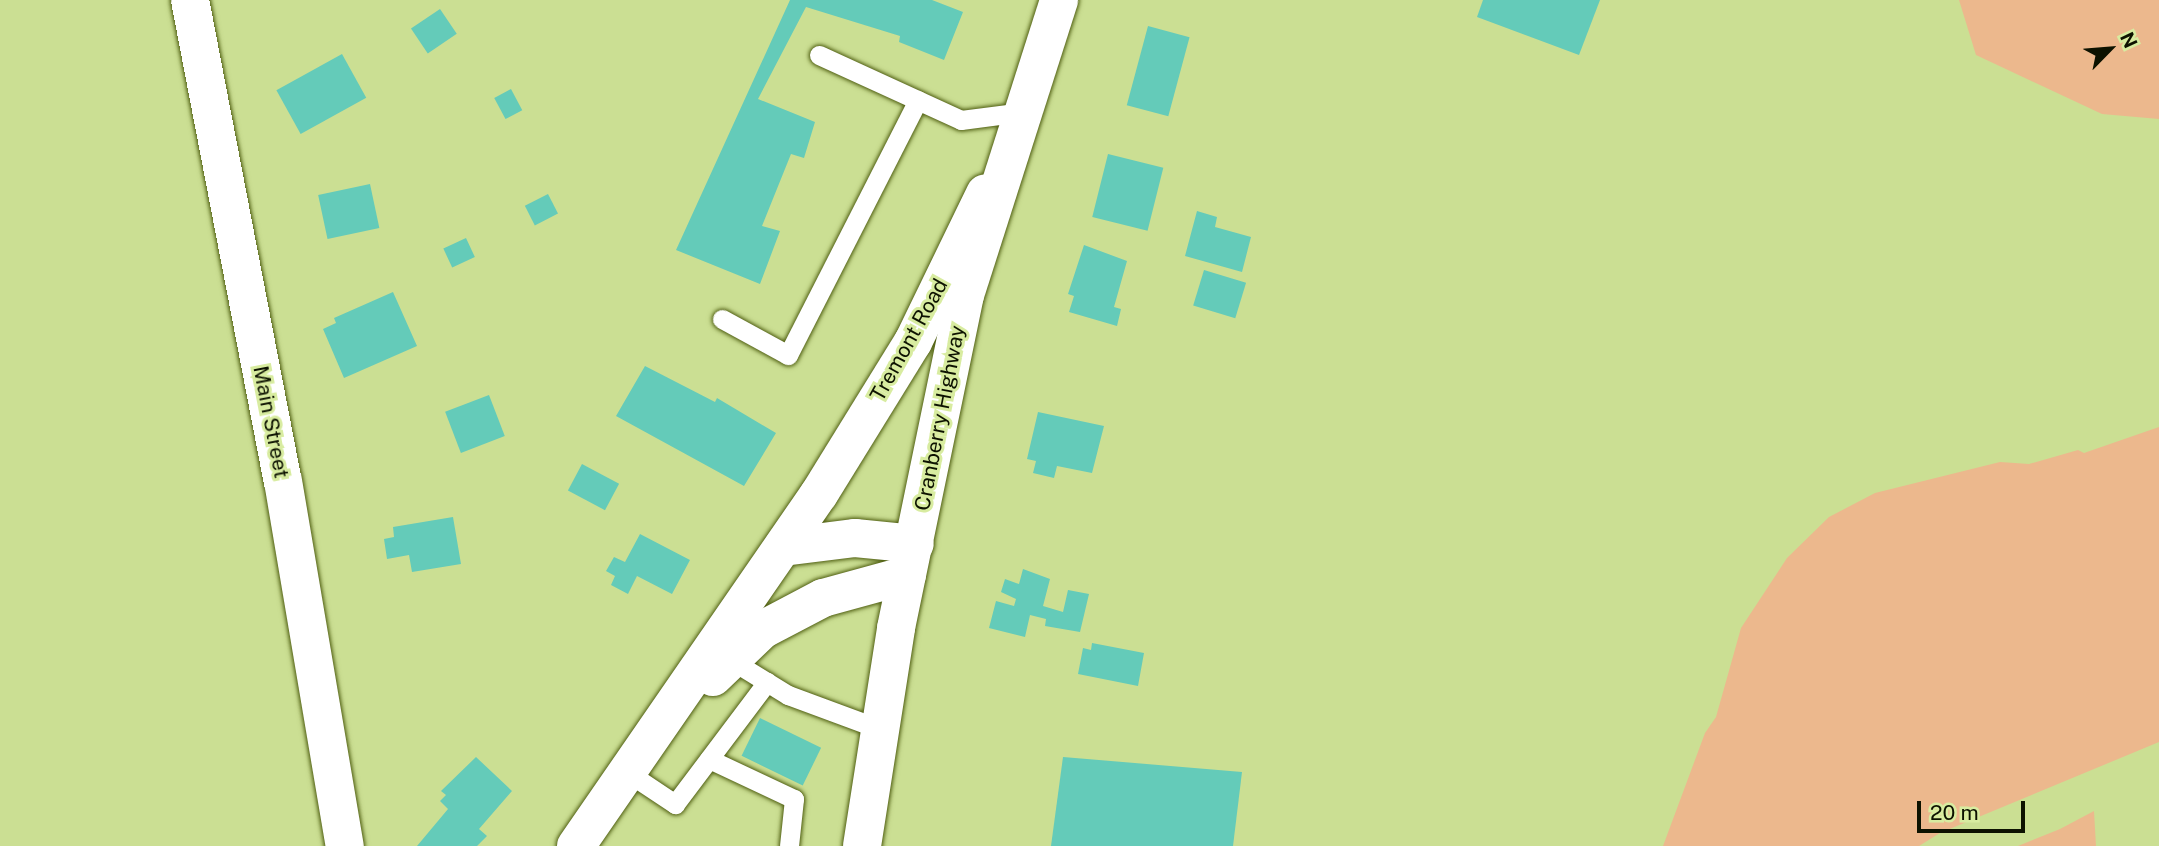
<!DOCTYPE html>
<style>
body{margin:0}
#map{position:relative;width:2159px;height:846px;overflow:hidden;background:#cbdf93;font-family:"Public Sans",sans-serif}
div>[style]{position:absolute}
.green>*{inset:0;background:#ecb88d}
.building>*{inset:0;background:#64cbb9;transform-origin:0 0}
.roads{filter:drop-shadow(0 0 2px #505f12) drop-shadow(0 0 2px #505f12)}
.lane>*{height:19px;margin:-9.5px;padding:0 9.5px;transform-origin:9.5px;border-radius:9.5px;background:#fff}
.secondary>*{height:38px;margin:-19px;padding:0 19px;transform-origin:19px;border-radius:19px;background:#fff}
.primary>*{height:38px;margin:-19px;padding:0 19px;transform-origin:19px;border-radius:19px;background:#fff}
span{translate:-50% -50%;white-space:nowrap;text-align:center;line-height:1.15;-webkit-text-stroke:6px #d8eca0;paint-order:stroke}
.street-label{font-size:21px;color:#0d1200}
.north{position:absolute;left:2075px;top:14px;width:70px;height:70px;-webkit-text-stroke:5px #d8eca0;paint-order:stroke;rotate:65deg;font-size:19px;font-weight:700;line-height:28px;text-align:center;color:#0d1200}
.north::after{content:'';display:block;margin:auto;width:24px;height:32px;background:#0d1200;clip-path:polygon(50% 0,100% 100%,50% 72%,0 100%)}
.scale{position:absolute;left:1917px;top:801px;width:108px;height:32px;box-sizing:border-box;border:4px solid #0d1200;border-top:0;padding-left:9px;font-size:21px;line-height:24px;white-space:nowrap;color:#0d1200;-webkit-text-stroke:5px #d8eca0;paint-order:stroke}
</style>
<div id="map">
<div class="green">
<i style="clip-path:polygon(1959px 0,2159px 0,2159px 119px,2102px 114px,1976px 55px)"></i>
<i style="clip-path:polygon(2159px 427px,2159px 742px,1940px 833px,1919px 846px,1663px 846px,1705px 733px,1716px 717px,1741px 628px,1787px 558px,1829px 517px,1875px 493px,2000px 462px,2029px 464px,2078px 450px,2084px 453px)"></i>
<i style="clip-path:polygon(2094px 811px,2096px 846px,2018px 846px,2060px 829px)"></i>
</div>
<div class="building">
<i style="clip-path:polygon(790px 0,932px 0,963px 12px,944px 60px,899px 42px,900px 36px,806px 7px,758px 99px,815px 122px,804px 158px,791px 154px,762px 226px,780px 231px,760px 284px,676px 250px)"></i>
<i style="clip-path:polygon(1483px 0,1600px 0,1579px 55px,1477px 17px)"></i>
<i style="left:440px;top:9px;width:30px;height:35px;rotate:56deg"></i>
<i style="left:1148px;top:26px;width:43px;height:82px;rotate:15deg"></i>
<i style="left:342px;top:54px;width:50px;height:75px;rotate:61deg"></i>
<i style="left:511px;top:89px;width:24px;height:19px;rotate:62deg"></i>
<i style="left:1108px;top:154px;width:57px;height:65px;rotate:14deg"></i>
<i style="left:370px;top:184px;width:45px;height:53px;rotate:78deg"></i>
<i style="left:548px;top:194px;width:22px;height:26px;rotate:63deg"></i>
<i style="clip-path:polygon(1197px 211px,1217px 217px,1215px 227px,1251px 237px,1242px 272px,1185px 256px)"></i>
<i style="left:466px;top:238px;width:21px;height:25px;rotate:65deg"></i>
<i style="clip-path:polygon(1084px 245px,1127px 261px,1114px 307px,1121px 309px,1117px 326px,1069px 312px,1074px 296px,1068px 294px)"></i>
<i style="left:1204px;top:270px;width:44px;height:37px;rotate:17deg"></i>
<i style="clip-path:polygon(393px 292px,417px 346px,344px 378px,323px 329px,336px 323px,334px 318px)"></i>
<i style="clip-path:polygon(645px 366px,715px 402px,717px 398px,776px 433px,744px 486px,616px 416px)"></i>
<i style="left:489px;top:395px;width:44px;height:47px;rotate:69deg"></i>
<i style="clip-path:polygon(1038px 412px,1104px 426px,1092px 473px,1057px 466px,1054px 478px,1033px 473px,1036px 461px,1027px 459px)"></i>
<i style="left:582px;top:464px;width:42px;height:30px;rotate:28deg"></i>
<i style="clip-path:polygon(453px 517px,461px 564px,412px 572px,409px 555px,387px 559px,384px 539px,394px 537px,393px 527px)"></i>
<i style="clip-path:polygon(640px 534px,690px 560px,672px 594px,637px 576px,628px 594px,611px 585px,615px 576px,606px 571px,614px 557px,625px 562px)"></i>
<i style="clip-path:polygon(1023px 569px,1050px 579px,1043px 606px,1063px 612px,1068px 590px,1089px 594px,1080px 632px,1045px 626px,1046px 619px,1030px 615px,1025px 637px,989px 628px,996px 601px,1014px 606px,1016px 599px,1001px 592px,1005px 579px,1019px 584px)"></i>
<i style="clip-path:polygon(1092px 643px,1144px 653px,1138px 686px,1078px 674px,1083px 648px,1091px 650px)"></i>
<i style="left:760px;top:718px;width:68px;height:42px;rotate:26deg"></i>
<i style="clip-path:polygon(476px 757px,512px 791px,479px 829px,487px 836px,477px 846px,417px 846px,448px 809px,440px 801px,446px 795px,441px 791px)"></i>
<i style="clip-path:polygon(1063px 757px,1242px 772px,1233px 846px,1051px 846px)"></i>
</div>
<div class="roads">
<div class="lane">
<i style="left:819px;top:55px;width:156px;rotate:24.6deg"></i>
<i style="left:961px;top:120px;width:63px;rotate:-7.4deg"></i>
<i style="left:722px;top:319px;width:75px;rotate:28.6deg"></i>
<i style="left:788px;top:355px;width:286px;rotate:-63deg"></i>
<i style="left:731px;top:660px;width:67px;rotate:31.6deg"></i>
<i style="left:788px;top:695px;width:98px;rotate:20.3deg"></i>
<i style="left:709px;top:759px;width:94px;rotate:25.2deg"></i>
<i style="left:794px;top:799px;width:47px;rotate:96.1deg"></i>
<i style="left:627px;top:772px;width:58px;rotate:33.7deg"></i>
<i style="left:675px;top:804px;width:153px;rotate:-53deg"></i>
</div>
<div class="secondary">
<i style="left:190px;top:0;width:490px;rotate:79.1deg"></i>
<i style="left:283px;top:481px;width:370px;rotate:80.4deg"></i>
<i style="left:783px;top:547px;width:73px;rotate:-7.1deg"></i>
<i style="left:855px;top:538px;width:60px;rotate:5.7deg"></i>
<i style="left:713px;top:677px;width:68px;rotate:-43.8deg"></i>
<i style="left:762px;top:630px;width:69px;rotate:-27.7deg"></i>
<i style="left:823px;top:598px;width:87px;rotate:-15.3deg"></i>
<i style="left:576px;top:846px;width:428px;rotate:-55.4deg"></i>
<i style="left:819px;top:494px;width:179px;rotate:-58.3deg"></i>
<i style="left:913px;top:342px;width:165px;rotate:-64.1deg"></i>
</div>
<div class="primary">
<i style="left:862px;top:846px;width:221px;rotate:-81.1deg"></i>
<i style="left:896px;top:628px;width:340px;rotate:-78.3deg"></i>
<i style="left:965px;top:295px;width:310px;rotate:-72.3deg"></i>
</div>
</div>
<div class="street-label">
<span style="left:909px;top:340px;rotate:-61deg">Tremont Road</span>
<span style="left:940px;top:418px;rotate:-79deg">Cranberry Highway</span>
<span style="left:271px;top:422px;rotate:79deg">Main Street</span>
</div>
<div class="north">N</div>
<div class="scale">20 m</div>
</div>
